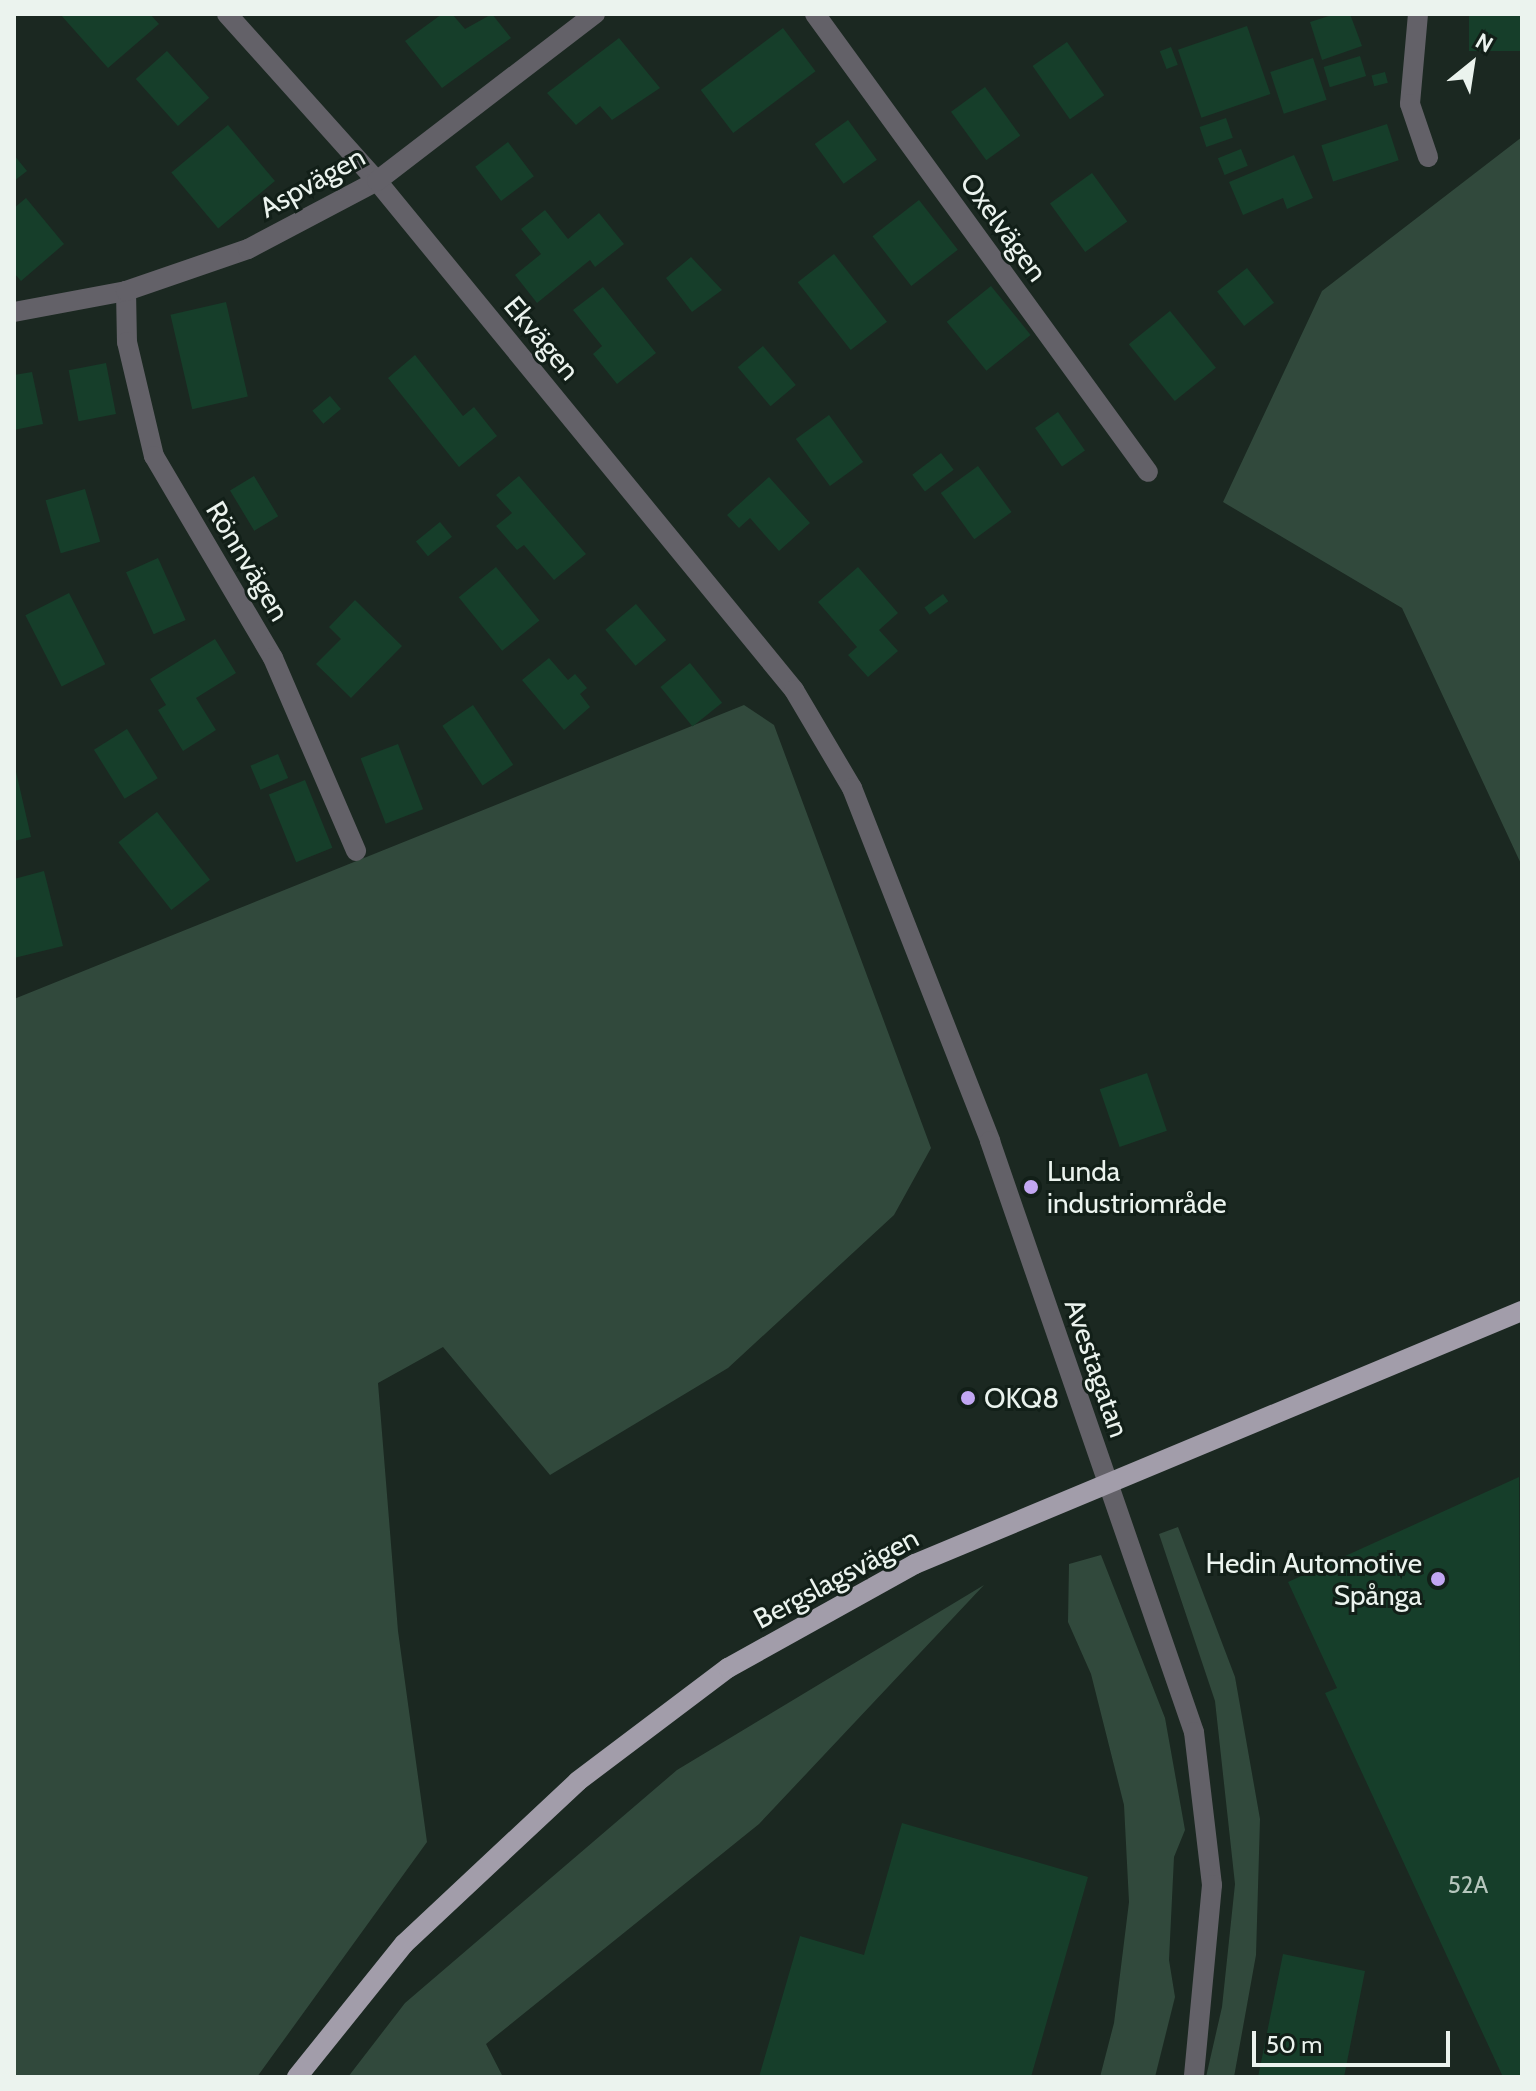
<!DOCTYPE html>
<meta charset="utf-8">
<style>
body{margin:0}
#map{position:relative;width:1536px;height:2091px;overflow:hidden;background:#1b2821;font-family:Cabin,sans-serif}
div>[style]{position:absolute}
.green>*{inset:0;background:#31493c}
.building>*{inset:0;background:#163e2a;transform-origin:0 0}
.minor>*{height:20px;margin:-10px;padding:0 10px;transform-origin:10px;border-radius:10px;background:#636168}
.major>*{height:20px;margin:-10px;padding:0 10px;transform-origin:10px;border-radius:10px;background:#a29daa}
.dots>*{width:22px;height:22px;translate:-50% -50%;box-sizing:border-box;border:4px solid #121f18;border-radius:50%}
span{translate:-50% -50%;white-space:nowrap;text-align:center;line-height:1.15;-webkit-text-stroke:6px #121f18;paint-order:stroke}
.number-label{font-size:24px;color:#b6c6bd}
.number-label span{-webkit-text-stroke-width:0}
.street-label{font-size:28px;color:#ebf3ee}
.poi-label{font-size:28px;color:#ebf3ee}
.left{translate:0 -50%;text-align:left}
.right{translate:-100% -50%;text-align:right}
.frame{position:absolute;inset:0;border:16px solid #ebf3ee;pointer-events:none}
.north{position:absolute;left:1432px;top:24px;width:80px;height:80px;-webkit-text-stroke:6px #121f18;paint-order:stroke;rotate:30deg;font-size:22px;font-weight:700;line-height:32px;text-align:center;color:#ebf3ee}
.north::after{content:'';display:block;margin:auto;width:28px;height:36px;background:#ebf3ee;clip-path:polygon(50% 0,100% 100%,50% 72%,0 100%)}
.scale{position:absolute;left:1252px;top:2031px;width:198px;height:36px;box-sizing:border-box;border:4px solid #ebf3ee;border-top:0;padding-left:10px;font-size:24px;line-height:28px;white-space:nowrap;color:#ebf3ee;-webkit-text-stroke:6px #121f18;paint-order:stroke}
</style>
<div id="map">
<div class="green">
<i style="clip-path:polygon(1522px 137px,1522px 866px,1402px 608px,1223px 502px,1322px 291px)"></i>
<i style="clip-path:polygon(744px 705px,774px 725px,931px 1148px,894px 1215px,728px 1368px,550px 1475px,443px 1347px,378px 1383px,398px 1631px,427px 1842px,257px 2077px,14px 2077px,14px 999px)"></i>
<i style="clip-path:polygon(1178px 1527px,1235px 1677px,1260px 1819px,1256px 1955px,1234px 2077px,1206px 2077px,1222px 2007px,1235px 1884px,1215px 1701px,1159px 1534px)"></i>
<i style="clip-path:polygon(1101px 1555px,1165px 1718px,1185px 1830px,1174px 1857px,1169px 1960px,1175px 1997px,1155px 2077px,1100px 2077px,1114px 2023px,1129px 1902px,1124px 1805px,1091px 1674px,1068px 1622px,1069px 1564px)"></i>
<i style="clip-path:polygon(984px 1585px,759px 1824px,486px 2044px,503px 2077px,348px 2077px,405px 2003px,677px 1770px)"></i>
</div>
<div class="building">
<i style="clip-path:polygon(60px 14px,150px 14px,159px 24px,108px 68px)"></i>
<i style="clip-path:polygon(442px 14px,452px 14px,465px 29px,492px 14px,511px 38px,442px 88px,405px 41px)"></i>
<i style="clip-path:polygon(1335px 14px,1350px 14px,1362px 46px,1322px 60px,1310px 22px)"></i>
<i style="left:1469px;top:14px;width:53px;height:37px"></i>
<i style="left:1247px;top:26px;width:72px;height:73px;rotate:71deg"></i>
<i style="left:783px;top:28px;width:54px;height:103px;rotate:53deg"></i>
<i style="clip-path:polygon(619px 38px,660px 88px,612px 120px,600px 106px,576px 125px,547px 93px)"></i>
<i style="left:1067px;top:42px;width:65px;height:42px;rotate:55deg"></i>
<i style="left:1171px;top:47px;width:19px;height:12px;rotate:69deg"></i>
<i style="left:167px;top:51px;width:63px;height:42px;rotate:48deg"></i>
<i style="left:1360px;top:56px;width:21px;height:38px;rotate:73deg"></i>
<i style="left:1313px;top:58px;width:44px;height:45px;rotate:72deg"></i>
<i style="left:1385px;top:72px;width:11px;height:14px;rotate:75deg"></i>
<i style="left:985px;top:87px;width:60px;height:42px;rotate:54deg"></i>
<i style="left:1226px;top:118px;width:21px;height:28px;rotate:71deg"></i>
<i style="left:848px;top:120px;width:49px;height:41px;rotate:54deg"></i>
<i style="left:1387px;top:124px;width:38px;height:69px;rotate:72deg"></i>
<i style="left:228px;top:125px;width:73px;height:74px;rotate:50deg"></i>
<i style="left:508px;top:142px;width:43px;height:41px;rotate:53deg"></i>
<i style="left:1241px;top:149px;width:18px;height:25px;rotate:68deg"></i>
<i style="clip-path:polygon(14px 155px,27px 171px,14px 181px)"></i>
<i style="clip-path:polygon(1294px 155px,1313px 198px,1287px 209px,1283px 198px,1243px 215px,1229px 182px)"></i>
<i style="left:1092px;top:173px;width:60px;height:52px;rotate:54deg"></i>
<i style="clip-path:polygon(26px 198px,64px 244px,21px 281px,14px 273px,14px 208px)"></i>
<i style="left:919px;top:200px;width:63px;height:59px;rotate:52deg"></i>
<i style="clip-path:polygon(545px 210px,568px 239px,599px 213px,624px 244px,595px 267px,590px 260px,537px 303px,515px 275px,541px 254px,521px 229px)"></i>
<i style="left:834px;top:254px;width:86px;height:46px;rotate:52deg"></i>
<i style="clip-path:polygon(691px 257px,722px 290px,692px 312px,666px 278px)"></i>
<i style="left:1247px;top:268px;width:44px;height:38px;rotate:52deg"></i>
<i style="left:991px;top:286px;width:63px;height:57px;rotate:51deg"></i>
<i style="clip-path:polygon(603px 287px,656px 353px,617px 384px,593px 354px,602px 346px,573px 310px)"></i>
<i style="left:226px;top:302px;width:97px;height:57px;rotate:77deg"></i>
<i style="left:1170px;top:311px;width:73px;height:53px;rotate:51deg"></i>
<i style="left:763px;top:346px;width:51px;height:33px;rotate:50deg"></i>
<i style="clip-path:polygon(415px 355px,463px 416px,474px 407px,497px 436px,459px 467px,388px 378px)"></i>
<i style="left:106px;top:363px;width:52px;height:38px;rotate:79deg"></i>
<i style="clip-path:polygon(32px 372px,43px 424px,14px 430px,14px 375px)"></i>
<i style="left:330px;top:396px;width:17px;height:23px;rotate:50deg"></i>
<i style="left:1058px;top:412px;width:47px;height:28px;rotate:55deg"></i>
<i style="left:829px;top:415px;width:58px;height:41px;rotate:54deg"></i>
<i style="left:941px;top:453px;width:21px;height:36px;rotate:53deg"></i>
<i style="left:978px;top:466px;width:57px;height:46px;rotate:54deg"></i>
<i style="left:254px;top:476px;width:47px;height:28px;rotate:59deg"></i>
<i style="clip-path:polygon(519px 476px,586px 554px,554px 580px,524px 545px,517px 550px,496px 526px,512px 513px,496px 495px)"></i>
<i style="clip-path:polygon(769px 477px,810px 523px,779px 551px,750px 518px,739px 528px,727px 515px)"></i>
<i style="left:85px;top:489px;width:55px;height:41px;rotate:74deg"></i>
<i style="left:440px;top:522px;width:19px;height:31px;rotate:51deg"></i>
<i style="left:158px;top:558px;width:68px;height:35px;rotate:66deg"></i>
<i style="left:496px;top:567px;width:69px;height:48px;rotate:51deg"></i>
<i style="clip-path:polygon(858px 567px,898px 613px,879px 630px,898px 651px,868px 677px,848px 655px,857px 647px,818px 602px)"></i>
<i style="left:69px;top:593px;width:80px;height:49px;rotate:63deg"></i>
<i style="left:943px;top:594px;width:9px;height:23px;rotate:54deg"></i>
<i style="clip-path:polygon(355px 600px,402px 646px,351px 698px,316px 664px,341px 639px,329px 627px)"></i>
<i style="left:636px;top:604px;width:47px;height:40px;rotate:50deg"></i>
<i style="clip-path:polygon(215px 639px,236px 673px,196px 698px,216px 730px,183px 751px,158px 710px,166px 705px,150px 679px)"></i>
<i style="clip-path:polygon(549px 658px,568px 680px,575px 674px,587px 688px,580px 694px,590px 707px,564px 730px,522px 680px)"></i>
<i style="left:690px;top:663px;width:51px;height:38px;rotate:51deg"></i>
<i style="left:473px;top:705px;width:72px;height:37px;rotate:56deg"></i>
<i style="left:127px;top:729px;width:58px;height:39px;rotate:58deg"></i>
<i style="left:398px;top:744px;width:70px;height:40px;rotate:69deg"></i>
<i style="left:278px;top:754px;width:26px;height:30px;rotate:67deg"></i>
<i style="clip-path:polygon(14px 763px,31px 837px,14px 841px)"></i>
<i style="left:305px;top:780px;width:73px;height:39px;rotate:68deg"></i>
<i style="left:157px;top:812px;width:86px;height:49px;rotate:52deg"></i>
<i style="clip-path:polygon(44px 871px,63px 946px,14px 958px,14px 879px)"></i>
<i style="left:1147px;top:1073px;width:61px;height:50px;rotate:71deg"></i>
<i style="clip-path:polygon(1519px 1477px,1522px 2077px,1503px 2077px,1325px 1693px,1337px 1688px,1288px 1582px)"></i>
<i style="clip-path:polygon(902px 1823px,1088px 1877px,1031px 2077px,759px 2077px,800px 1936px,864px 1955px)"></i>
<i style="clip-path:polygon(1283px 1954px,1365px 1971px,1344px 2077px,1258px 2077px)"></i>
</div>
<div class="minor">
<i style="left:227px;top:14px;width:224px;rotate:48.1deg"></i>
<i style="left:377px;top:181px;width:658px;rotate:50.67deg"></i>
<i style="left:794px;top:690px;width:114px;rotate:59.4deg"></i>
<i style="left:852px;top:788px;width:379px;rotate:68.6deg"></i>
<i style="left:990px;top:1141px;width:625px;rotate:70.96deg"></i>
<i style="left:1194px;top:1732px;width:154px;rotate:83.3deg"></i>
<i style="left:1212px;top:1885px;width:193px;rotate:95.4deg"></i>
<i style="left:815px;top:14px;width:566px;rotate:53.98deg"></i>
<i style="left:1418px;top:14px;width:90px;rotate:95.1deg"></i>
<i style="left:1410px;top:104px;width:56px;rotate:71.2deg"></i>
<i style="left:126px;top:291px;width:51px;rotate:88.9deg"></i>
<i style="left:127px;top:342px;width:117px;rotate:76.7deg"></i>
<i style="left:154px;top:456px;width:234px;rotate:59.5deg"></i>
<i style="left:273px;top:658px;width:210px;rotate:66.7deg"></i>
<i style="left:14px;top:312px;width:114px;rotate:-10.6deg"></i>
<i style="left:126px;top:291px;width:129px;rotate:-19deg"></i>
<i style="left:248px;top:249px;width:146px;rotate:-27.8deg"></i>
<i style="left:377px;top:181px;width:275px;rotate:-37.5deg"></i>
</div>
<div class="major">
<i style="left:297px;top:2077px;width:171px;rotate:-51.2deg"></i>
<i style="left:404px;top:1944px;width:238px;rotate:-43.1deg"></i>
<i style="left:578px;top:1781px;width:188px;rotate:-37deg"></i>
<i style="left:728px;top:1668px;width:214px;rotate:-29.1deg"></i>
<i style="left:915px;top:1564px;width:658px;rotate:-22.63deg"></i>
</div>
<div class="dots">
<i style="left:1031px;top:1187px;background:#c2a7f2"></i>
<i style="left:968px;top:1398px;background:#c2a7f2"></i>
<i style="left:1438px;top:1579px;background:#c2a7f2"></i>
</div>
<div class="number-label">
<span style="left:1468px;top:1885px">52A</span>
</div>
<div class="street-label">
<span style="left:312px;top:182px;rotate:-29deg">Aspvägen</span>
<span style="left:1004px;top:227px;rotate:54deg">Oxelvägen</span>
<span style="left:542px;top:338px;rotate:50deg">Ekvägen</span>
<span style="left:248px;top:561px;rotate:59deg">Rönnvägen</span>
<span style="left:1097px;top:1368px;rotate:71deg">Avestagatan</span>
<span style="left:836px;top:1578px;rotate:-28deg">Bergslagsvägen</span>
</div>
<div class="poi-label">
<span class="left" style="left:1047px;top:1187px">Lunda<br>industriområde</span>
<span class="left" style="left:984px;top:1398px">OKQ8</span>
<span class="right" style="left:1422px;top:1579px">Hedin Automotive<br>Spånga</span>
</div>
<div class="frame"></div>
<div class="north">N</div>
<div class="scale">50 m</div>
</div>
